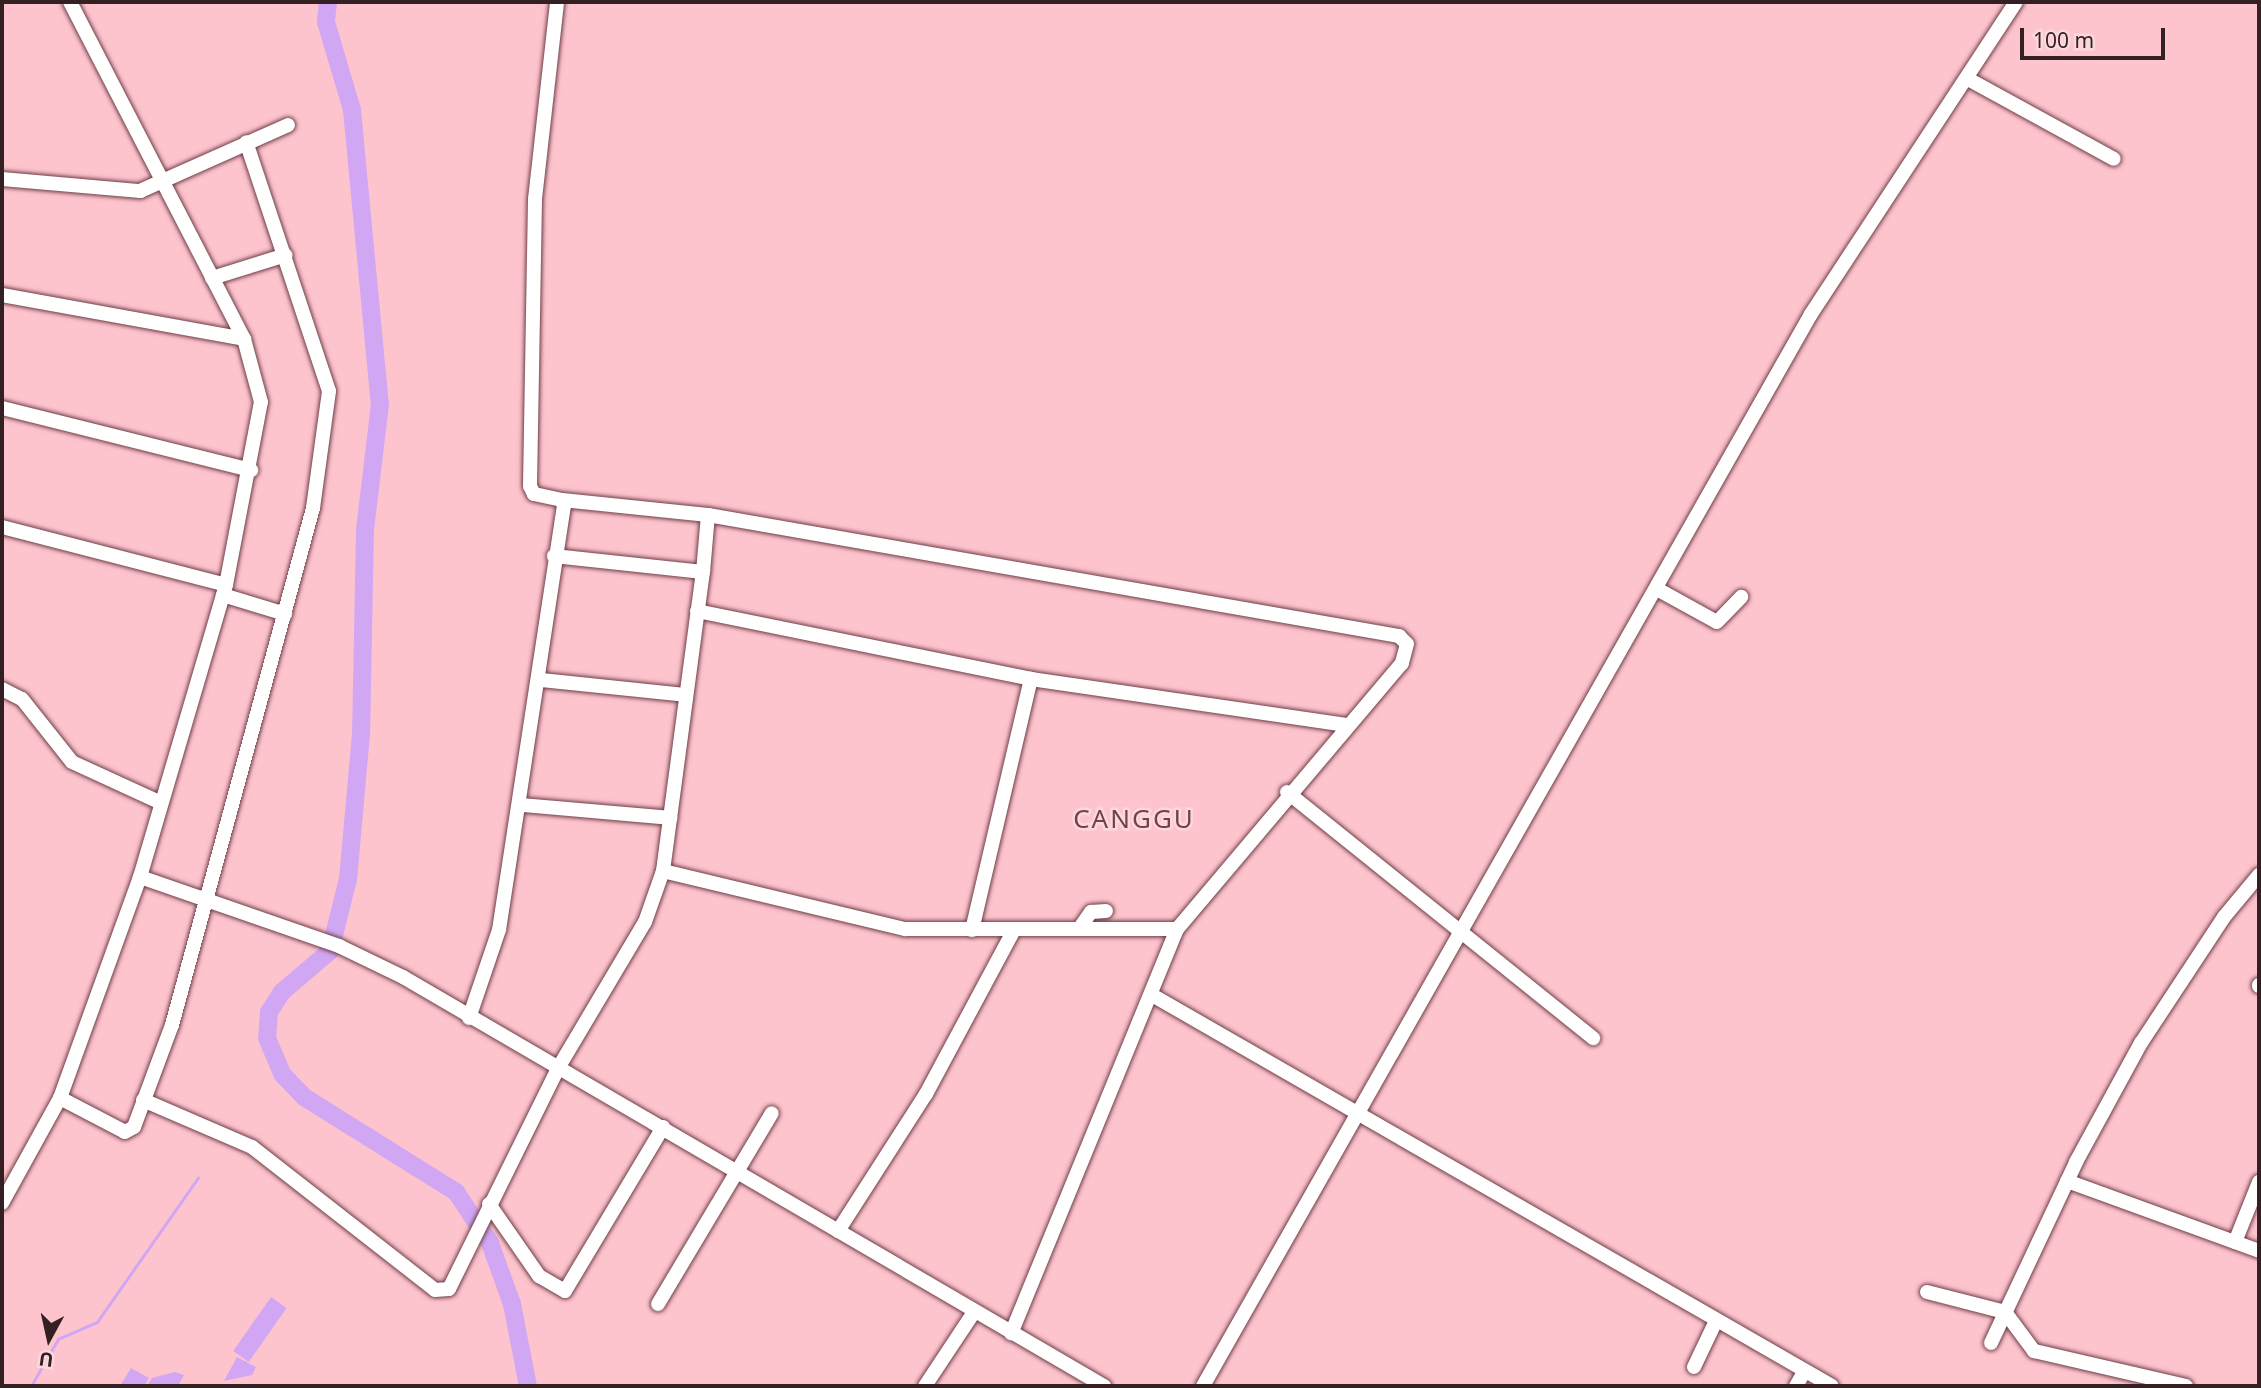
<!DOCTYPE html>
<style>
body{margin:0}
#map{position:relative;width:2261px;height:1388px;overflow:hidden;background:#fec4cd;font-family:"Noto Sans",sans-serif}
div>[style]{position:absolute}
.water>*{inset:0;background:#d1a7f4;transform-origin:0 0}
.stream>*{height:2.5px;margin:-1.25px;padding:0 1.25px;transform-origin:1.25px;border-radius:1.25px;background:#d1a7f4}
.river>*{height:18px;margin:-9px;padding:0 9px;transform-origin:9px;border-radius:9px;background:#d1a7f4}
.roads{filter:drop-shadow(0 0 2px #6e3e47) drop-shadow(0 0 2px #6e3e47)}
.minor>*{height:14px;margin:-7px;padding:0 7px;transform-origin:7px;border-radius:7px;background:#fff}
span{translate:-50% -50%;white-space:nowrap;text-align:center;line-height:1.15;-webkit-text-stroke:5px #fcd8dd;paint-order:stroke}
.quarter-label{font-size:26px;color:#72424a;letter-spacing:2px}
.frame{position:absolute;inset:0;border:4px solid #341f23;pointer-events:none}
.north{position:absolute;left:14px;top:1304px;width:70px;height:70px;-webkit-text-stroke:5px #fcd8dd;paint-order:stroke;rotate:188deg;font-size:19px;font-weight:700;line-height:28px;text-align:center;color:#341f23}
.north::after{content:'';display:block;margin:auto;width:24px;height:32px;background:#341f23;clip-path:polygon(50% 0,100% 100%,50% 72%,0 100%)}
.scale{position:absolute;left:2020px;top:28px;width:145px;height:32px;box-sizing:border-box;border:4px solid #341f23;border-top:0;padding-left:9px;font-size:21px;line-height:24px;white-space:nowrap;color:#341f23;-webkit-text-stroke:5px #fcd8dd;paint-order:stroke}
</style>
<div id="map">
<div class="water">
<i style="left:271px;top:1297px;width:19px;height:66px;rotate:35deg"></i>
<i style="clip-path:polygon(237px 1357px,256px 1367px,252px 1375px,224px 1381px)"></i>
<i style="clip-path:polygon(131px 1368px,149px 1378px,144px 1386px,120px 1386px)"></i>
<i style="clip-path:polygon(175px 1372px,184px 1375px,178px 1386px,147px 1386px,152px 1378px)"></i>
</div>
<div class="stream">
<i style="left:31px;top:1386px;width:54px;rotate:-60.1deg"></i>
<i style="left:58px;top:1339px;width:43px;rotate:-23.6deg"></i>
<i style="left:97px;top:1322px;width:176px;rotate:-55deg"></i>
</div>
<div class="river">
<i style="left:328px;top:2px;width:20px;rotate:96deg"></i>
<i style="left:326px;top:22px;width:92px;rotate:73.5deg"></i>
<i style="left:352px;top:110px;width:295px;rotate:84.6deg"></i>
<i style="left:380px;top:404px;width:126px;rotate:96.8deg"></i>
<i style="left:365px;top:529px;width:205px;rotate:91.1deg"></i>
<i style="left:361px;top:734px;width:146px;rotate:95.1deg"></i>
<i style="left:348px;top:879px;width:74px;rotate:104deg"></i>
<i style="left:330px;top:951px;width:63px;rotate:139.5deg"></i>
<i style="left:282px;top:992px;width:24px;rotate:123deg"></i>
<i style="left:269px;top:1012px;width:26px;rotate:94deg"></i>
<i style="left:267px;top:1038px;width:39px;rotate:67deg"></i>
<i style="left:282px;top:1074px;width:32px;rotate:46deg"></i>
<i style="left:304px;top:1097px;width:179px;rotate:32deg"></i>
<i style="left:456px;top:1192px;width:61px;rotate:56.3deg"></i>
<i style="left:490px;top:1243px;width:65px;rotate:70.2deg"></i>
<i style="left:512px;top:1304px;width:84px;rotate:79deg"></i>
</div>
<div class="roads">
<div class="minor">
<i style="left:1968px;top:79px;width:166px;rotate:28.7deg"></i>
<i style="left:2px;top:179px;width:139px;rotate:5deg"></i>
<i style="left:140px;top:191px;width:162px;rotate:-24deg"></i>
<i style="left:212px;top:278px;width:77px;rotate:-17.3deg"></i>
<i style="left:2px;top:295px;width:246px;rotate:10.3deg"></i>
<i style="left:2px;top:408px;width:257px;rotate:14deg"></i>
<i style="left:562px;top:500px;width:147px;rotate:5.9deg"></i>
<i style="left:708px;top:515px;width:702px;rotate:9.93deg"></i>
<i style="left:1399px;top:636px;width:11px;rotate:45deg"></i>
<i style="left:1407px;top:644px;width:20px;rotate:105deg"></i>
<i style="left:1402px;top:663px;width:348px;rotate:130.2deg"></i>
<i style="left:1177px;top:929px;width:437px;rotate:112.3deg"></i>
<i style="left:2px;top:527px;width:231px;rotate:14.5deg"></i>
<i style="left:703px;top:572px;width:57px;rotate:-85deg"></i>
<i style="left:1657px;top:589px;width:68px;rotate:28.8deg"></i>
<i style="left:1717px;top:622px;width:35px;rotate:-46deg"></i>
<i style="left:223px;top:595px;width:65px;rotate:17deg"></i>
<i style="left:697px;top:611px;width:341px;rotate:11.5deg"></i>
<i style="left:1031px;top:679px;width:317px;rotate:8.3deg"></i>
<i style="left:541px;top:680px;width:145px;rotate:5.9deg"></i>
<i style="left:2px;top:689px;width:22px;rotate:27deg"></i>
<i style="left:22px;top:699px;width:80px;rotate:51.6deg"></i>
<i style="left:72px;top:762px;width:98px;rotate:24.7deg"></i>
<i style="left:1287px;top:792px;width:393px;rotate:38.8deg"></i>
<i style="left:522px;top:805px;width:149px;rotate:5deg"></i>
<i style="left:663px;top:871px;width:249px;rotate:13.5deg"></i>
<i style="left:905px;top:929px;width:272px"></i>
<i style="left:140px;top:877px;width:211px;rotate:19.1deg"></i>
<i style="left:339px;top:946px;width:71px;rotate:25.8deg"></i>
<i style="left:403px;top:977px;width:812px;rotate:30.26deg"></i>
<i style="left:1079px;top:929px;width:21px;rotate:-55deg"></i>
<i style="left:1091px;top:912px;width:15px;rotate:-4deg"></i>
<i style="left:972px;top:930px;width:258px;rotate:-76.8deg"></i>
<i style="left:2259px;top:985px;width:1px;rotate:90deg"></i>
<i style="left:1152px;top:995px;width:784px;rotate:29.9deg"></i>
<i style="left:469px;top:1018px;width:93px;rotate:-71.2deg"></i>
<i style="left:499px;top:930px;width:429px;rotate:-81.3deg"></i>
<i style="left:564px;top:506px;width:6px;rotate:-108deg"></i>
<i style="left:562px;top:500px;width:29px;rotate:-168deg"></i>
<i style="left:534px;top:494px;width:9px;rotate:-117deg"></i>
<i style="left:530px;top:486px;width:287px;rotate:-89deg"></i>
<i style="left:535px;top:199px;width:198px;rotate:-83.6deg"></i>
<i style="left:60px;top:1098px;width:73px;rotate:27.6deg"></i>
<i style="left:125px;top:1132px;width:10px;rotate:-29deg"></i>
<i style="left:134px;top:1127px;width:109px;rotate:-69.6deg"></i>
<i style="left:172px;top:1025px;width:536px;rotate:-74.74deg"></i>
<i style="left:313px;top:508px;width:118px;rotate:-82.2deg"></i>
<i style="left:329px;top:391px;width:262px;rotate:-108.4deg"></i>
<i style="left:143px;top:1100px;width:119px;rotate:23.3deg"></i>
<i style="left:252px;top:1147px;width:232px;rotate:38deg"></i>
<i style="left:435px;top:1290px;width:14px;rotate:-4deg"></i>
<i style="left:449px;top:1289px;width:244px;rotate:-63.7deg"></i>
<i style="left:557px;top:1070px;width:172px;rotate:-59.3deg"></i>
<i style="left:645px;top:922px;width:54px;rotate:-70.6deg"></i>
<i style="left:663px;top:871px;width:302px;rotate:-82.4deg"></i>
<i style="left:703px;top:572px;width:150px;rotate:-173.9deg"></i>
<i style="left:2067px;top:1181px;width:204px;rotate:20deg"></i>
<i style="left:2px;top:1203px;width:120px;rotate:-61.1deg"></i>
<i style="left:60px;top:1098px;width:235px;rotate:-70.1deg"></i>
<i style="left:140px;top:877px;width:304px;rotate:-73.6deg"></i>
<i style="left:226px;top:585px;width:186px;rotate:-79.2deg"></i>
<i style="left:261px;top:402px;width:65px;rotate:-105.1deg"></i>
<i style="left:244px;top:339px;width:379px;rotate:-117.3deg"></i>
<i style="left:489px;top:1204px;width:88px;rotate:55.2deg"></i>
<i style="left:539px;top:1276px;width:30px;rotate:30deg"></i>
<i style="left:565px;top:1291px;width:191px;rotate:-59.1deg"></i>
<i style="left:838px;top:1231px;width:163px;rotate:-57.3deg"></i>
<i style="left:926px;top:1094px;width:186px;rotate:-61.8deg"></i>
<i style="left:2235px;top:1242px;width:65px;rotate:-68.2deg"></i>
<i style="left:1927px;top:1292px;width:81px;rotate:14.4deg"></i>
<i style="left:2005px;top:1312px;width:49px;rotate:53.4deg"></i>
<i style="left:2034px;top:1351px;width:156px;rotate:13deg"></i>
<i style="left:658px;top:1304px;width:222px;rotate:-59.2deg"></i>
<i style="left:1991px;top:1343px;width:200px;rotate:-64.8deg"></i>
<i style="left:2076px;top:1162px;width:136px;rotate:-61.4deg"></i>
<i style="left:2141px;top:1043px;width:151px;rotate:-56.6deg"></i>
<i style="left:2224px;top:917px;width:55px;rotate:-50.2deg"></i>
<i style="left:1694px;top:1367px;width:49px;rotate:-64.5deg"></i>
<i style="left:925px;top:1386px;width:89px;rotate:-56.5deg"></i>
<i style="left:1203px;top:1386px;width:1232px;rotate:-60.44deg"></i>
<i style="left:1811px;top:314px;width:373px;rotate:-56.7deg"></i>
<i style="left:1796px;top:1386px;width:16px;rotate:-60deg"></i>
</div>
</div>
<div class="quarter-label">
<span style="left:1134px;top:819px">CANGGU</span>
</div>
<div class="frame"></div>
<div class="north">U</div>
<div class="scale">100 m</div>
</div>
